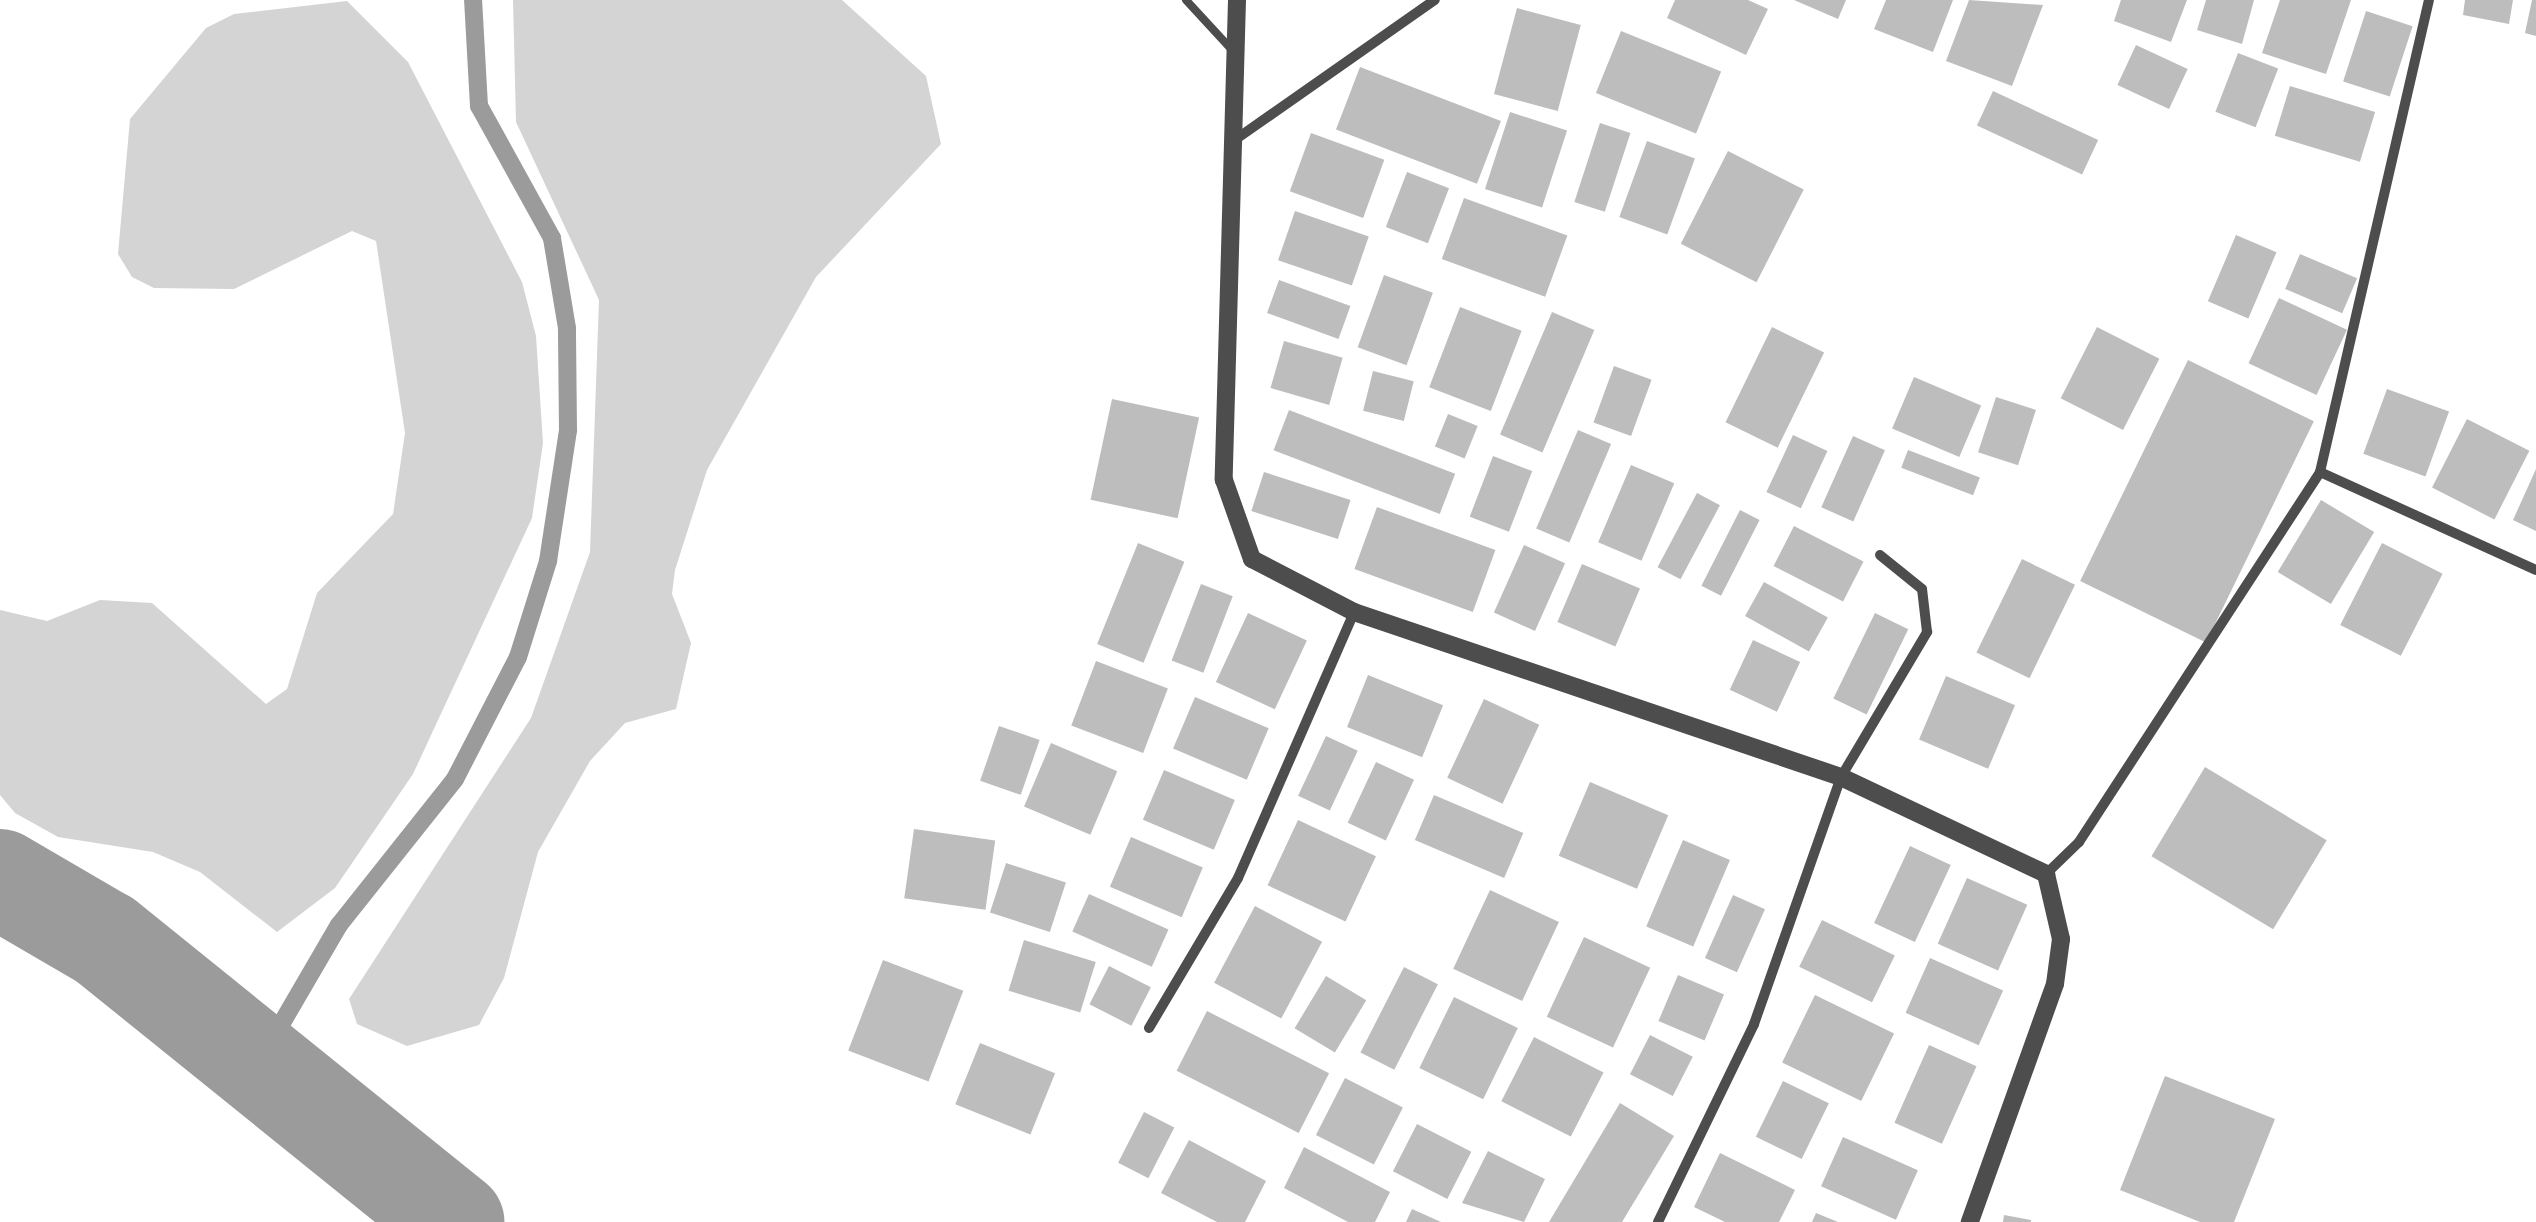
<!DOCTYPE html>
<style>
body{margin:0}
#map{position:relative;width:2536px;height:1222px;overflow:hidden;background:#fff;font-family:"Titillium Web",sans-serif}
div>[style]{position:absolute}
.green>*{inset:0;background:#d4d4d4}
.stream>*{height:18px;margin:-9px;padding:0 9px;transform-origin:9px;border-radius:9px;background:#9b9b9b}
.river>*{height:100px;margin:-50px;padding:0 50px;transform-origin:50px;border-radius:50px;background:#9b9b9b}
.building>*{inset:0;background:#bdbdbd;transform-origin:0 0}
.service>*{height:8px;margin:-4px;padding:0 4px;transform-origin:4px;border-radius:4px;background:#4d4d4d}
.minor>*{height:10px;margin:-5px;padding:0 5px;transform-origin:5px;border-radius:5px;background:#4d4d4d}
.tertiary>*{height:18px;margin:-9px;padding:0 9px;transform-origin:9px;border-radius:9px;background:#4d4d4d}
span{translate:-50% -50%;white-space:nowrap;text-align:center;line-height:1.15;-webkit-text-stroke:10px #fff;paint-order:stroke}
</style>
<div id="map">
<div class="green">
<i style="clip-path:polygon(513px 0,842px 0,926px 76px,941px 144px,816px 277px,707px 470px,675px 570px,672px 594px,691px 643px,676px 709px,625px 723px,590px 761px,538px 852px,504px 978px,479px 1025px,407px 1046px,357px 1024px,349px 999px,531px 718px,590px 552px,599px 300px,516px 122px)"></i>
<i style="clip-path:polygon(347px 1px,408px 62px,522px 282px,536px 336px,543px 443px,532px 518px,413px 774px,335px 888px,277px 932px,200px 872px,153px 852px,58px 837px,15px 813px,0 795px,0 610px,47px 621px,100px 600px,152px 603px,266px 704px,287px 689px,317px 593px,393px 514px,405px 433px,376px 241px,352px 231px,234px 289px,154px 288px,132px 277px,118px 254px,130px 119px,206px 28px,234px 14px)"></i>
</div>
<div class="stream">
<i style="left:258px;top:1064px;width:161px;rotate:-59.8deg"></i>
<i style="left:339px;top:925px;width:186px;rotate:-51.5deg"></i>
<i style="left:455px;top:779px;width:137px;rotate:-62.7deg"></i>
<i style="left:518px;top:657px;width:101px;rotate:-72.6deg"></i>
<i style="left:548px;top:561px;width:133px;rotate:-81.3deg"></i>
<i style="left:568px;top:430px;width:102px;rotate:-90.6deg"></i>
<i style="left:567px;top:328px;width:91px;rotate:-99.5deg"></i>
<i style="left:552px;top:238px;width:151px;rotate:-118.9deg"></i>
<i style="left:479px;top:106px;width:106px;rotate:-93.2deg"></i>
</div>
<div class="river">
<i style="left:0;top:879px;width:121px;rotate:30.2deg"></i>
<i style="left:105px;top:940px;width:449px;rotate:38.9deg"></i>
</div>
<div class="building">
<i style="clip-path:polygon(1675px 0,1748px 0,1768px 9px,1746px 55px,1667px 18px)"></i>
<i style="clip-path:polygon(1794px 0,1846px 0,1838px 19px)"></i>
<i style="clip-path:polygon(1886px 0,1953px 0,1933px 52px,1874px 29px)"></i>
<i style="clip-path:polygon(1969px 0,2043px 5px,2012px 86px,1946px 61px)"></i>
<i style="clip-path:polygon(2121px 0,2187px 0,2171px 42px,2114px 21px)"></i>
<i style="clip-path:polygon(2206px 0,2254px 0,2242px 44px,2197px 30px)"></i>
<i style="clip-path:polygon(2280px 0,2351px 0,2326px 74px,2262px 53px)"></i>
<i style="clip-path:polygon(2465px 0,2513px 0,2509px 24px,2463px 15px)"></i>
<i style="clip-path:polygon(2532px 0,2536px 0,2536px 36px,2525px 33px)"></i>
<i style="left:1517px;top:8px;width:66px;height:89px;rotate:15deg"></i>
<i style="left:2366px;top:11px;width:49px;height:74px;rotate:18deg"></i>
<i style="left:1621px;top:31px;width:108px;height:67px;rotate:22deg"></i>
<i style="left:2136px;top:45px;width:57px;height:44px;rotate:25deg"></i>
<i style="left:2238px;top:53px;width:43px;height:63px;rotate:21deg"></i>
<i style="left:1360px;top:67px;width:151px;height:67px;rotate:21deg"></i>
<i style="left:2290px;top:86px;width:89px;height:52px;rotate:17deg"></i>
<i style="left:1993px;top:91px;width:116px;height:38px;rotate:25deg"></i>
<i style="left:1510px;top:112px;width:60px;height:81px;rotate:18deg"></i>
<i style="left:1600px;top:123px;width:32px;height:83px;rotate:18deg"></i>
<i style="left:1311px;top:133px;width:78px;height:62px;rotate:20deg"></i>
<i style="left:1647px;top:141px;width:51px;height:81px;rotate:20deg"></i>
<i style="left:1728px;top:151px;width:85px;height:104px;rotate:27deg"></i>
<i style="left:1407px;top:172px;width:45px;height:59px;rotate:21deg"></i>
<i style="left:1464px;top:198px;width:110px;height:65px;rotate:20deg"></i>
<i style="left:1295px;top:211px;width:78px;height:52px;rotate:19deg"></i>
<i style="left:2236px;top:235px;width:44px;height:72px;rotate:23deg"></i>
<i style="left:2300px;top:254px;width:62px;height:38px;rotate:23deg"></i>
<i style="left:1384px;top:275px;width:52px;height:77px;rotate:20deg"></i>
<i style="left:1279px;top:280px;width:76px;height:35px;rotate:20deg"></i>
<i style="left:2279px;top:298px;width:75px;height:72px;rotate:25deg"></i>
<i style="left:1460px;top:307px;width:66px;height:86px;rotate:21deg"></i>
<i style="left:1552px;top:312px;width:46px;height:133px;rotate:23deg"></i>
<i style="left:1772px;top:327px;width:58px;height:106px;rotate:26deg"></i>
<i style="left:2097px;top:327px;width:70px;height:80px;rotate:27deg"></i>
<i style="left:1284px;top:341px;width:61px;height:49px;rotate:16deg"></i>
<i style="left:2188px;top:360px;width:140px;height:246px;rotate:26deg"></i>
<i style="left:1614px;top:366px;width:40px;height:60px;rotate:20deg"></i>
<i style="left:1373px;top:371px;width:42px;height:41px;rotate:14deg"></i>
<i style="left:1914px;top:377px;width:73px;height:56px;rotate:23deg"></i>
<i style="left:2387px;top:389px;width:66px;height:69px;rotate:20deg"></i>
<i style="left:1996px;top:397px;width:42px;height:58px;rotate:18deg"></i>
<i style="left:1112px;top:399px;width:89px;height:103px;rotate:12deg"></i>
<i style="left:1289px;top:410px;width:178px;height:43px;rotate:21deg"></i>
<i style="left:1448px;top:414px;width:32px;height:35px;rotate:22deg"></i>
<i style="left:2467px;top:419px;width:70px;height:77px;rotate:27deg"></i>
<i style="left:1578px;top:430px;width:36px;height:107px;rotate:23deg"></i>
<i style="left:1793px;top:435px;width:38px;height:63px;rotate:25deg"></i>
<i style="left:1853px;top:436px;width:35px;height:78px;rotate:24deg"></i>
<i style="left:1908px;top:450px;width:77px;height:19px;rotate:21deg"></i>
<i style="left:1493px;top:456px;width:42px;height:65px;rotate:21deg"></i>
<i style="left:1631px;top:465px;width:47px;height:84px;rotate:23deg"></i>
<i style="clip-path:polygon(2536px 469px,2536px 531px,2513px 520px)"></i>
<i style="left:1264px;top:472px;width:91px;height:41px;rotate:18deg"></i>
<i style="left:1697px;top:493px;width:26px;height:84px;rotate:28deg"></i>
<i style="left:2321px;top:500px;width:62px;height:84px;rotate:31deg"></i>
<i style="left:1377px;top:507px;width:126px;height:66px;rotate:20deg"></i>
<i style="left:1740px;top:510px;width:22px;height:85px;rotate:27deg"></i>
<i style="left:1794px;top:526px;width:78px;height:45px;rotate:27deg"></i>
<i style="left:1138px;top:543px;width:50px;height:109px;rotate:22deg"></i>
<i style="left:2382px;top:543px;width:68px;height:92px;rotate:27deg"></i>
<i style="left:1524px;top:545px;width:45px;height:74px;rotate:24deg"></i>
<i style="left:2022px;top:559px;width:59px;height:104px;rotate:26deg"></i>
<i style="left:1582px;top:564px;width:63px;height:63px;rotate:23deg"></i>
<i style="left:1764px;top:582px;width:73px;height:39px;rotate:29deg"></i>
<i style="left:1201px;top:584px;width:34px;height:82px;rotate:21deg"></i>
<i style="left:1248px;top:613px;width:65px;height:76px;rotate:25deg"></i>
<i style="left:1875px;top:613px;width:37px;height:95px;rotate:26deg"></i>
<i style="left:1753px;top:640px;width:52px;height:55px;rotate:25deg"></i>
<i style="left:1096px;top:661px;width:77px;height:69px;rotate:21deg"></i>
<i style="left:1368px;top:675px;width:81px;height:56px;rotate:22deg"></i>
<i style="left:1946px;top:676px;width:75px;height:69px;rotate:23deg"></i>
<i style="left:1195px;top:697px;width:80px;height:56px;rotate:23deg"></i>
<i style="left:1484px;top:699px;width:61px;height:87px;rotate:25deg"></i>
<i style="left:999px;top:726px;width:43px;height:58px;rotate:19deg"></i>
<i style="left:1326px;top:736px;width:35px;height:66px;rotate:25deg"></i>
<i style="left:1051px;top:743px;width:72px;height:69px;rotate:23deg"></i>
<i style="left:1376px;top:762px;width:42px;height:67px;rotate:25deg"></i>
<i style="left:2205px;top:767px;width:142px;height:104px;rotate:31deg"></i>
<i style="left:1164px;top:770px;width:77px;height:54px;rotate:23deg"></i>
<i style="left:1590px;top:782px;width:85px;height:80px;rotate:23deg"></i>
<i style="left:1434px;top:795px;width:97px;height:49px;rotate:23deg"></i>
<i style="left:1298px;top:820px;width:86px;height:72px;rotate:25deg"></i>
<i style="left:914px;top:829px;width:82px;height:70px;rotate:8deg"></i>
<i style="left:1131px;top:837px;width:78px;height:54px;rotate:23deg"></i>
<i style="left:1683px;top:840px;width:51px;height:94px;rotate:23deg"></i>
<i style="left:1910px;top:846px;width:45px;height:85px;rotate:25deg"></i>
<i style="left:1006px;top:863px;width:63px;height:52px;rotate:18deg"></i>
<i style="left:1967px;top:878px;width:66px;height:72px;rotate:24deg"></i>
<i style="left:1490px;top:890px;width:76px;height:87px;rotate:25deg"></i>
<i style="left:1089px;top:894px;width:87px;height:41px;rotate:24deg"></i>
<i style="left:1733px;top:895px;width:35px;height:69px;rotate:24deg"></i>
<i style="left:1255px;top:906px;width:76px;height:87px;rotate:28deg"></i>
<i style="left:1822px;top:920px;width:81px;height:52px;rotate:26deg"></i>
<i style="left:1584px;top:937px;width:73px;height:88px;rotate:25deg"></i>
<i style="left:1024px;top:940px;width:75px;height:53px;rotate:17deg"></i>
<i style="left:1930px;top:958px;width:80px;height:60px;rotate:24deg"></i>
<i style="left:883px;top:960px;width:86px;height:97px;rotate:21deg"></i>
<i style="left:1109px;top:966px;width:47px;height:43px;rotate:27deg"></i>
<i style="left:1404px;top:967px;width:38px;height:96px;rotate:27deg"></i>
<i style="left:1678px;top:975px;width:50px;height:50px;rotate:23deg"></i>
<i style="left:1326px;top:976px;width:47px;height:61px;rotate:31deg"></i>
<i style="left:1815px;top:995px;width:88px;height:75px;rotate:26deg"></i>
<i style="left:1454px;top:997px;width:71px;height:79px;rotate:26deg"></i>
<i style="left:1207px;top:1011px;width:137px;height:67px;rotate:27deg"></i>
<i style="left:1650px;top:1035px;width:48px;height:44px;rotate:27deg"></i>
<i style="left:1534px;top:1037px;width:78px;height:72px;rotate:27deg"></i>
<i style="left:980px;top:1043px;width:81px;height:66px;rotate:22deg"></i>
<i style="left:1929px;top:1045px;width:52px;height:85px;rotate:24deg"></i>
<i style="clip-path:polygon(2165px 1076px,2275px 1119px,2234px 1222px,2200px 1222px,2120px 1190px)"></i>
<i style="left:1345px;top:1078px;width:65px;height:64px;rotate:27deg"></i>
<i style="left:1783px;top:1081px;width:51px;height:62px;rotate:26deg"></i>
<i style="clip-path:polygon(1620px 1103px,1674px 1136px,1622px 1222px,1549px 1222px)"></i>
<i style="left:1144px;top:1112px;width:34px;height:57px;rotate:27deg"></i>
<i style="left:1417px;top:1124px;width:61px;height:53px;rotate:27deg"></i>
<i style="left:1843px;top:1137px;width:82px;height:54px;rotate:24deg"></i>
<i style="clip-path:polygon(1189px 1140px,1266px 1181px,1245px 1222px,1217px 1222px,1161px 1193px)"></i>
<i style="clip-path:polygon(1304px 1147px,1390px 1192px,1375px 1222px,1348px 1222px,1284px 1188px)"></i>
<i style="clip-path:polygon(1488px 1151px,1545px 1179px,1524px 1222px,1462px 1203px)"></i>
<i style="clip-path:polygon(1720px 1153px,1795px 1190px,1779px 1222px,1725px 1222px,1694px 1207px)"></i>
<i style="clip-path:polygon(1412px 1209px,1441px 1222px,1406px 1222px)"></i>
<i style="clip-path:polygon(1816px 1213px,1838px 1222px,1812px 1222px)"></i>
<i style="clip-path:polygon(2004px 1215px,2031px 1220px,2031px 1222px,2003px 1222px)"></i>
</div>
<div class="service">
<i style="left:1186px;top:0;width:71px;rotate:47.3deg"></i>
</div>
<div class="minor">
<i style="left:1239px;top:137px;width:239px;rotate:-35deg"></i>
<i style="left:2320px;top:472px;width:237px;rotate:24.4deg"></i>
<i style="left:2046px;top:874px;width:46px;rotate:-44.1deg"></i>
<i style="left:2079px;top:842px;width:442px;rotate:-56.9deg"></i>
<i style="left:2320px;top:472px;width:484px;rotate:-77deg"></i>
<i style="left:1149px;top:1028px;width:174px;rotate:-59.3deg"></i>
<i style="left:1238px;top:878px;width:290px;rotate:-66.4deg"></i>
<i style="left:1658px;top:1222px;width:220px;rotate:-64.1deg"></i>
<i style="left:1754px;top:1024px;width:262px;rotate:-70.6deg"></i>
<i style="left:1841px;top:777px;width:169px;rotate:-59.3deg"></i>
<i style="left:1927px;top:632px;width:43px;rotate:-96.6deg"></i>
<i style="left:1922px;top:589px;width:54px;rotate:-141deg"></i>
</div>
<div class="tertiary">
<i style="left:1237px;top:0;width:480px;rotate:91.6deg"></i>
<i style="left:1224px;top:480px;width:84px;rotate:70.5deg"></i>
<i style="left:1252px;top:559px;width:115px;rotate:27.5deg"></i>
<i style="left:1354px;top:612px;width:514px;rotate:18.72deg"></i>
<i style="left:1841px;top:777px;width:227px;rotate:25.3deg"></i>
<i style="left:2046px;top:874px;width:67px;rotate:77deg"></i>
<i style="left:2061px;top:939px;width:45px;rotate:97.6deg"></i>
<i style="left:2055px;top:984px;width:253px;rotate:109.7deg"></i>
</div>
</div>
